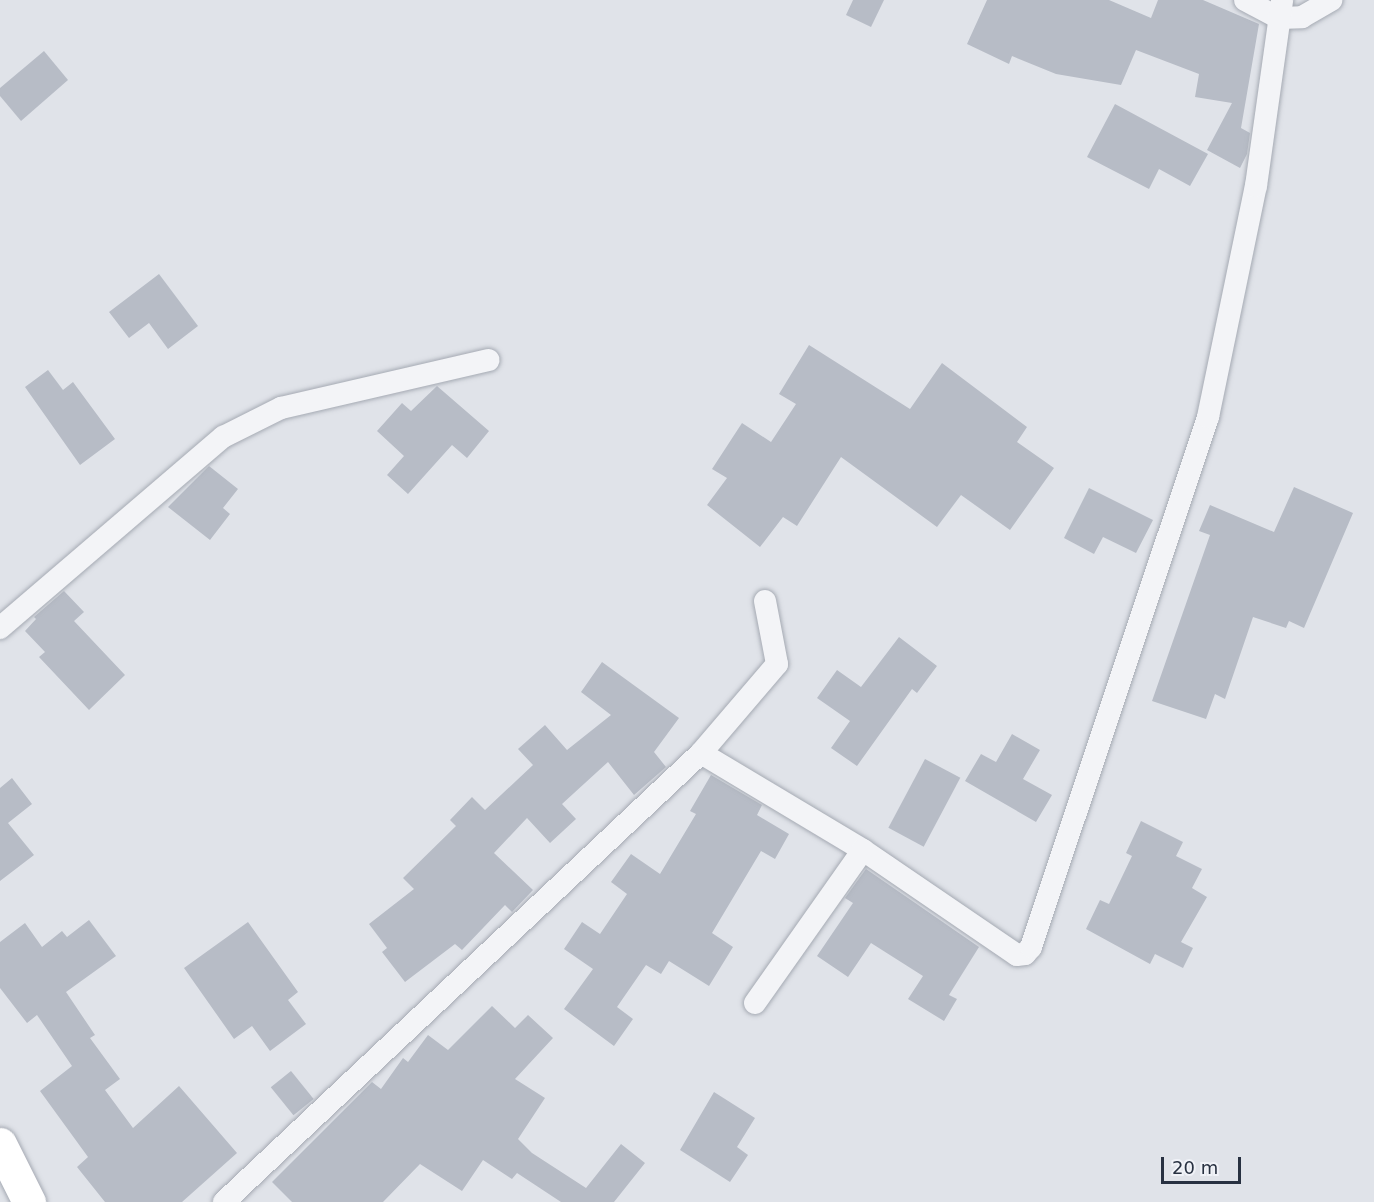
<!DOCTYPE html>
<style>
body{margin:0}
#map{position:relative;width:1374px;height:1202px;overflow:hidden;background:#e0e3e9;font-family:"DejaVu Sans",sans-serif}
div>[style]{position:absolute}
.building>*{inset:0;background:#b7bcc6;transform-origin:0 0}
.roads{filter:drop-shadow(0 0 2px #a5aab3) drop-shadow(0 0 2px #a5aab3)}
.street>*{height:22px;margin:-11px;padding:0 11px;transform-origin:11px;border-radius:11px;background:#f3f4f7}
.secondary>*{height:33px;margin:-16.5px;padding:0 16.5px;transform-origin:16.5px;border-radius:16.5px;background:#fff}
span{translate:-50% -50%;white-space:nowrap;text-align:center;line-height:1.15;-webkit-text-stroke:5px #f0f2f7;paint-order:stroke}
.scale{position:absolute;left:1161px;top:1157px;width:80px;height:27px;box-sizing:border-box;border:3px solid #283141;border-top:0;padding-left:8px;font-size:18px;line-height:21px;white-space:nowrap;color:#283141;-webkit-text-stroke:4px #f0f2f7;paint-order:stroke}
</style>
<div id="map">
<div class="building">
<i style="clip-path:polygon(853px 0,884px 0,871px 27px,846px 15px)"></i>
<i style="clip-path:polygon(987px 0,1109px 0,1151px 18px,1158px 0,1203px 0,1259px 24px,1241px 128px,1250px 133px,1247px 154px,1240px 168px,1207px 150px,1232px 103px,1195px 97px,1199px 74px,1136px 50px,1121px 85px,1056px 74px,1012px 56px,1009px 64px,967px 44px)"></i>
<i style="clip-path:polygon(44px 51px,68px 80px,21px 121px,0 96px,0 88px)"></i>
<i style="clip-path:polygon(1115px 104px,1208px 154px,1190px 186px,1159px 169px,1149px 189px,1087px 157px)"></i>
<i style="clip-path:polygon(159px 274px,198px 326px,168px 349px,149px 323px,129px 338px,109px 312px)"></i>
<i style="clip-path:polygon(809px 345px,910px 409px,942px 363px,1027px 427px,1017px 442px,1054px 468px,1010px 530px,961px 495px,937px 527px,841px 457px,797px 526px,783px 517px,760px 547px,707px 505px,727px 478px,712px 469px,742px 423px,771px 442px,796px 404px,779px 394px)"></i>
<i style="clip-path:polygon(48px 370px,63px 390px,73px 382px,115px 439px,80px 465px,25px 387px)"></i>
<i style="clip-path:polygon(437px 386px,489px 431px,467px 458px,452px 445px,408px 494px,387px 475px,404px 456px,377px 431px,402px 403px,411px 411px)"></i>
<i style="clip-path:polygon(209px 466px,238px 489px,223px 508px,230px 514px,210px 540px,168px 507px)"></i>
<i style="clip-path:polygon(1294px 487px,1353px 513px,1304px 628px,1289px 621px,1286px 628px,1253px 617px,1225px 699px,1215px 694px,1206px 719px,1152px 701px,1210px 535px,1199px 531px,1210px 505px,1274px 532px)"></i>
<i style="clip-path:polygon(1089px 488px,1153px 520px,1136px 553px,1103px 537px,1094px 554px,1064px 538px)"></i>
<i style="clip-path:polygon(64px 591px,84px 612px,74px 621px,125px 675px,89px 710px,39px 657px,45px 652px,25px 631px,36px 619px,34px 617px)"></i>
<i style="clip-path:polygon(899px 637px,937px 666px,917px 693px,912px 689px,857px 766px,831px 748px,850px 721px,817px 698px,837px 670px,861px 687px)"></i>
<i style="clip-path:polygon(602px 662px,679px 718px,654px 752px,666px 767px,634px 795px,608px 762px,562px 804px,576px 819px,550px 843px,527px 818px,494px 853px,533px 890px,512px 912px,505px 905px,462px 950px,455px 944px,405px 982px,382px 952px,387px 948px,369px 924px,414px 889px,403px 878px,456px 826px,450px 820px,472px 797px,485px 810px,533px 765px,518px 749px,545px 725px,567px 750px,611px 715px,581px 692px)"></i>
<i style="clip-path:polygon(1012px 734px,1040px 750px,1023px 779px,1052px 795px,1036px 822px,965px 781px,981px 754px,996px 762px)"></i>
<i style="left:925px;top:759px;width:40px;height:78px;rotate:28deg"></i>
<i style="clip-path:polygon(711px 775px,762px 805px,757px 815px,789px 834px,775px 859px,761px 851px,712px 933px,733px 947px,709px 986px,669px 961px,661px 974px,646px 965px,617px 1007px,633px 1019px,614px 1046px,564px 1009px,593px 969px,564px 949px,582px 922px,600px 934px,627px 894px,611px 882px,631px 854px,660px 874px,696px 814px,690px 811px)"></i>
<i style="clip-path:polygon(12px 778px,32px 804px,8px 823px,34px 855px,0 881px,0 788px)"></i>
<i style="clip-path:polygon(1141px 821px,1183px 842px,1176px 856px,1202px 869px,1192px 888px,1207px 897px,1181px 942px,1193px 948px,1183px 968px,1155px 954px,1150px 964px,1086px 929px,1100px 900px,1109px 904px,1132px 856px,1126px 853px)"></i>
<i style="clip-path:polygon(866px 869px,979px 947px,949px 995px,957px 999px,944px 1021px,908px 999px,923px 976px,871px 943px,848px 977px,817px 956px,853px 903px,845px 898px)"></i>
<i style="clip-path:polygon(89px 920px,116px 956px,66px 992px,95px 1035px,90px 1038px,120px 1079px,105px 1090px,133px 1128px,179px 1086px,237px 1153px,182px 1202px,105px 1202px,77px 1167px,88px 1157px,40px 1091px,72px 1066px,37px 1015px,27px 1023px,0 988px,0 942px,25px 923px,42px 947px,62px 931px,67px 937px)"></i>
<i style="clip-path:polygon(248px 922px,298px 992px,288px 1000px,306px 1024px,270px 1051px,252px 1026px,234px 1039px,184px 968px)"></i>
<i style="clip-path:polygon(492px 1006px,515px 1028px,528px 1015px,553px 1038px,515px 1079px,545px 1098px,518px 1139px,532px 1153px,586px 1188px,621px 1144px,645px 1163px,614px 1202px,561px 1202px,517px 1173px,512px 1179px,483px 1160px,462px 1191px,420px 1164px,383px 1202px,292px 1202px,272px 1182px,372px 1082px,381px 1089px,403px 1058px,408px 1062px,428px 1035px,448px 1050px)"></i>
<i style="left:291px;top:1071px;width:36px;height:26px;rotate:51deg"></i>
<i style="clip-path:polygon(714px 1092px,755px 1118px,737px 1147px,748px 1155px,730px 1182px,680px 1150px)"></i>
</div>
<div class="roads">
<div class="street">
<i style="left:1245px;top:0;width:38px;rotate:28deg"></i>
<i style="left:1279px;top:18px;width:23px;rotate:-2deg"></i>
<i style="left:1302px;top:17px;width:34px;rotate:-30deg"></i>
<i style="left:0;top:628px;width:294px;rotate:-40.6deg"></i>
<i style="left:223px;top:437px;width:65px;rotate:-26.6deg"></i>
<i style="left:281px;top:408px;width:213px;rotate:-13deg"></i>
<i style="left:701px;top:753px;width:189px;rotate:30.9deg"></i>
<i style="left:863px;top:850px;width:186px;rotate:34.3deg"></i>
<i style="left:1017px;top:955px;width:8px;rotate:-7deg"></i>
<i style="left:1025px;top:954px;width:9px;rotate:-49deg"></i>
<i style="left:1031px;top:947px;width:559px;rotate:-71.53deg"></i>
<i style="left:1208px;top:417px;width:236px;rotate:-78.3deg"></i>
<i style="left:1256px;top:186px;width:188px;rotate:-82deg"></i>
<i style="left:755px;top:1003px;width:187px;rotate:-54.8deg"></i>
<i style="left:224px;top:1202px;width:655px;rotate:-43.27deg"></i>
<i style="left:701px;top:753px;width:117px;rotate:-49.5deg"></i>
<i style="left:777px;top:664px;width:64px;rotate:-100.8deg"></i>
</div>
<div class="secondary">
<i style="left:0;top:1144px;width:65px;rotate:63.4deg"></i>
</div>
</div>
<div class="scale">20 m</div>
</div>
